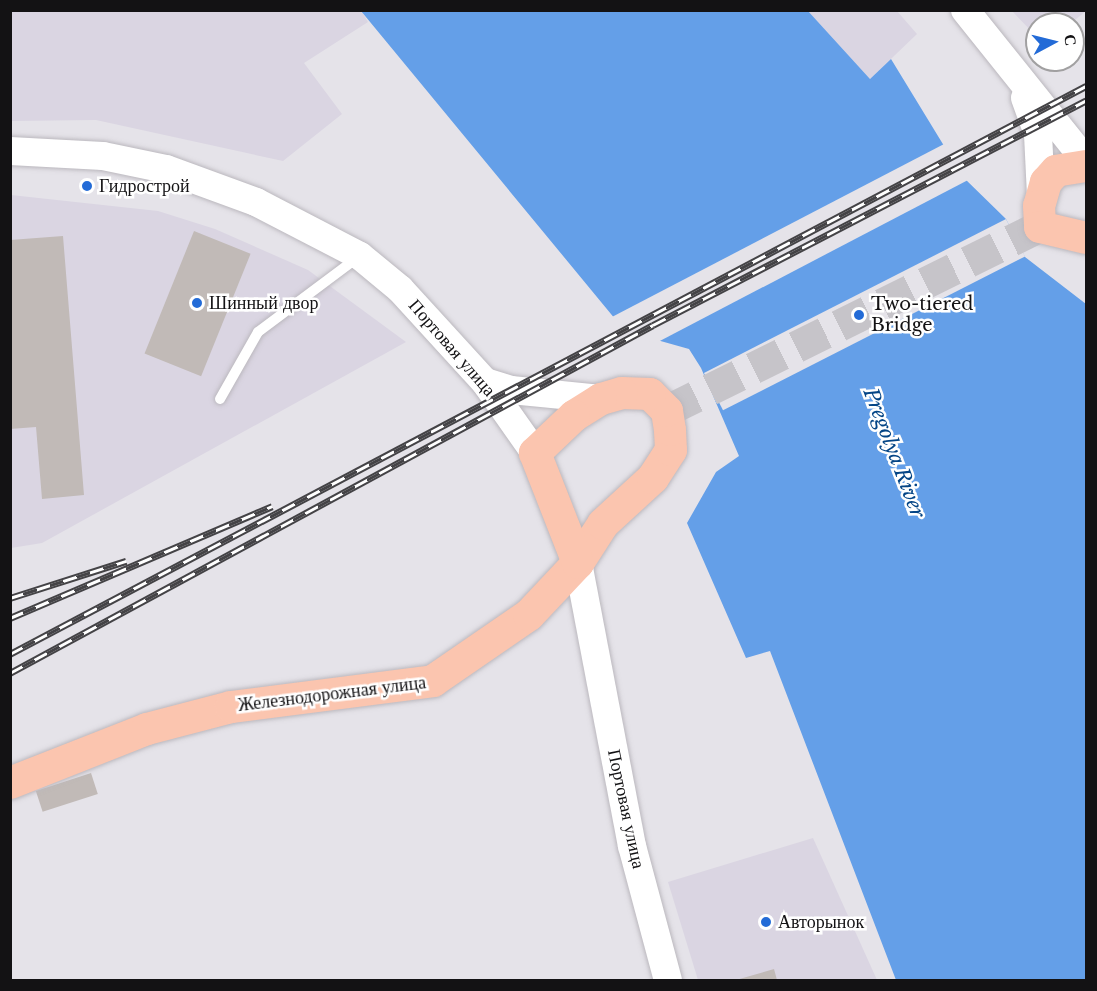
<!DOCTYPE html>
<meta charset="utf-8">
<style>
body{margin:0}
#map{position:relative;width:1097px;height:991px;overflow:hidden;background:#e5e3e9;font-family:"Libre Baskerville",serif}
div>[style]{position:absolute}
.built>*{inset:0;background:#dad5e2}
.water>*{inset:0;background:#649fe8}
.pier>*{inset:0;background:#e5e3e9;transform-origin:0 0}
.building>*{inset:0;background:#c1bab7;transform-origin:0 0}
.primary-tunnel>*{height:32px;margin-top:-16px;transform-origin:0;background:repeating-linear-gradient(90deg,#c6c4c9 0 32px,transparent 0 48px)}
.roads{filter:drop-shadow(0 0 2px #bbb8be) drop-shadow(0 0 2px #bbb8be)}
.lane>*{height:10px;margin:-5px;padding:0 5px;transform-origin:5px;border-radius:5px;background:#fff}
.secondary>*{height:28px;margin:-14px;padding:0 14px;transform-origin:14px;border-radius:14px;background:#fff}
.primary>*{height:32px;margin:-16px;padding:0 16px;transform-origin:16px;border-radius:16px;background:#fbc5af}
.rail>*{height:7px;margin-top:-3.5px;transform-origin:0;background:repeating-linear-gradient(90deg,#fff 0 14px,#444346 0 28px);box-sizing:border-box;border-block:2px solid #444346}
.dots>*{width:16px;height:16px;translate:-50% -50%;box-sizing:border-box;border:3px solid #fff;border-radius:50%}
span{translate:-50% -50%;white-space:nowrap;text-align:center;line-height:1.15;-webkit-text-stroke:5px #fff;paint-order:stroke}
.poi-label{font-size:18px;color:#131214}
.left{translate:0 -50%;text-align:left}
.street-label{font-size:18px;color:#131214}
.water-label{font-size:20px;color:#044586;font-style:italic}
.frame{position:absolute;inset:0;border:12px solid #131214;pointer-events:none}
.north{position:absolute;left:1025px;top:12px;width:60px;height:60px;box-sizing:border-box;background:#fff;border:2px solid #a1a0a1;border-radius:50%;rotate:83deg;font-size:16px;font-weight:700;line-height:24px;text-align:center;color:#131214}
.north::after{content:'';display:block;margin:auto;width:21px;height:27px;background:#236bd7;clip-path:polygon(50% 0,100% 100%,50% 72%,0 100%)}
</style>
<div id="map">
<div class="built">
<i style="clip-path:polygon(361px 10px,368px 22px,304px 63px,342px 114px,283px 161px,96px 120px,11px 121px,10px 11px)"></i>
<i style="clip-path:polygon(808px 11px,897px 11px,917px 34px,870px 79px)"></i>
<i style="clip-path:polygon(1012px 11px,1086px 11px,1070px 24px,1037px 24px,1037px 37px)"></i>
<i style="clip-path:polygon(11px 195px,158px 211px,215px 229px,308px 270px,406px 342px,42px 543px,11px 548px)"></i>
<i style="clip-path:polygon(813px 838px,877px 980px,698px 980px,668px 882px)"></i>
</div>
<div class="water">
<i style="clip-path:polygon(361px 11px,808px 11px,870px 79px,891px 59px,963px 177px,1006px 219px,1025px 257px,1086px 304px,1086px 980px,896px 980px,770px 651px,746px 658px,687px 523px,716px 472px,739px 456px,701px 368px,689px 349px,625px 331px)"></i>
</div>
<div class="pier">
<i style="clip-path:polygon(946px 143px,970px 179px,656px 343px,624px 334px,610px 318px)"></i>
<i style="left:1006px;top:219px;width:42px;height:339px;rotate:63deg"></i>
</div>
<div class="building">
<i style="left:194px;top:231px;width:61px;height:132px;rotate:22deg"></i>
<i style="clip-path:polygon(63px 236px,84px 495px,42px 499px,36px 427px,10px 429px,10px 240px)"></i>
<i style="left:91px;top:773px;width:22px;height:58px;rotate:72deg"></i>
<i style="clip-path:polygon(774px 969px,777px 980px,736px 980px)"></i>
</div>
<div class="primary-tunnel">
<i style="left:667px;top:411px;width:416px;rotate:-26.3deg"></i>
</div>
<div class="roads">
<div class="lane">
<i style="left:220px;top:399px;width:77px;rotate:-60.4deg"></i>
<i style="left:258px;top:332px;width:124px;rotate:-36.8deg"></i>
</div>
<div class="secondary">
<i style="left:965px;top:10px;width:193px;rotate:51.3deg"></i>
<i style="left:1025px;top:98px;width:38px;rotate:70deg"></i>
<i style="left:1038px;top:134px;width:61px;rotate:87.2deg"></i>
<i style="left:10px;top:151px;width:93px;rotate:3.1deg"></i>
<i style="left:103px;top:156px;width:64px;rotate:11.7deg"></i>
<i style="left:166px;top:169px;width:96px;rotate:20.1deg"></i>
<i style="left:256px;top:202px;width:117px;rotate:27.4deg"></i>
<i style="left:360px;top:256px;width:52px;rotate:39.5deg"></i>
<i style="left:400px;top:289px;width:126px;rotate:47.6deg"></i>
<i style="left:485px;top:382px;width:87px;rotate:54.8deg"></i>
<i style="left:485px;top:382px;width:27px;rotate:17deg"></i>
<i style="left:511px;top:390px;width:90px;rotate:5.7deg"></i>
<i style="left:578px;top:563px;width:288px;rotate:79.2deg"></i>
<i style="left:632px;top:846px;width:139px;rotate:75deg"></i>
</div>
<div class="primary">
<i style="left:1086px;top:166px;width:30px;rotate:171deg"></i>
<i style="left:1056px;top:171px;width:15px;rotate:132deg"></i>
<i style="left:1046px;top:182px;width:25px;rotate:106deg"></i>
<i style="left:1039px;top:206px;width:21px;rotate:87deg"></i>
<i style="left:1040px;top:227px;width:47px;rotate:13.4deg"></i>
<i style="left:10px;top:783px;width:147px;rotate:-21.5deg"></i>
<i style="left:147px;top:729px;width:87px;rotate:-14.7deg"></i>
<i style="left:231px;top:707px;width:204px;rotate:-7.3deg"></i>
<i style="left:433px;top:681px;width:116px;rotate:-34.5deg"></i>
<i style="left:529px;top:615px;width:71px;rotate:-46.7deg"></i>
<i style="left:578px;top:563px;width:46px;rotate:-57.3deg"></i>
<i style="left:603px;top:524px;width:68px;rotate:-42.6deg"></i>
<i style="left:653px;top:478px;width:33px;rotate:-57deg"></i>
<i style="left:671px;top:450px;width:20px;rotate:-93deg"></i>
<i style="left:670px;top:430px;width:19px;rotate:-99deg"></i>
<i style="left:667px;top:411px;width:24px;rotate:-135deg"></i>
<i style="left:650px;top:394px;width:28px;rotate:-178deg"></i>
<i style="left:622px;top:393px;width:22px;rotate:164deg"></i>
<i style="left:601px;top:399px;width:32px;rotate:148deg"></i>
<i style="left:574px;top:416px;width:54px;rotate:136.5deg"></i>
<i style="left:535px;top:453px;width:118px;rotate:68.6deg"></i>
</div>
</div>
<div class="rail">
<i style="left:10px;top:598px;width:122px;rotate:-17.7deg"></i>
<i style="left:10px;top:618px;width:285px;rotate:-23.1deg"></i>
<i style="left:10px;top:654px;width:1217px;rotate:-27.83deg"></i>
<i style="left:10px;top:673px;width:731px;rotate:-28.42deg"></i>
<i style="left:653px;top:325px;width:488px;rotate:-27.4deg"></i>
</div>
<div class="dots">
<i style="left:87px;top:186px;background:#236bd7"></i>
<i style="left:197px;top:303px;background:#236bd7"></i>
<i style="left:859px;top:315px;background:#236bd7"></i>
<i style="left:766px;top:922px;background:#236bd7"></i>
</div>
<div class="poi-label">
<span class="left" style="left:99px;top:186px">Гидрострой</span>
<span class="left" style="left:209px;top:303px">Шинный двор</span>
<span class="left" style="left:871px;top:315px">Two-tiered<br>Bridge</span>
<span class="left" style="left:778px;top:922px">Авторынок</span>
</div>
<div class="street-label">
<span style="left:452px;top:348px;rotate:49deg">Портовая улица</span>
<span style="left:332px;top:694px;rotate:-7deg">Железнодорожная улица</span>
<span style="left:626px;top:809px;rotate:78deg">Портовая улица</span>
</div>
<div class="water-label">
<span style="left:894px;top:453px;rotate:69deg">Pregolya River</span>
</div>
<div class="frame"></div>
<div class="north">С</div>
</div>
